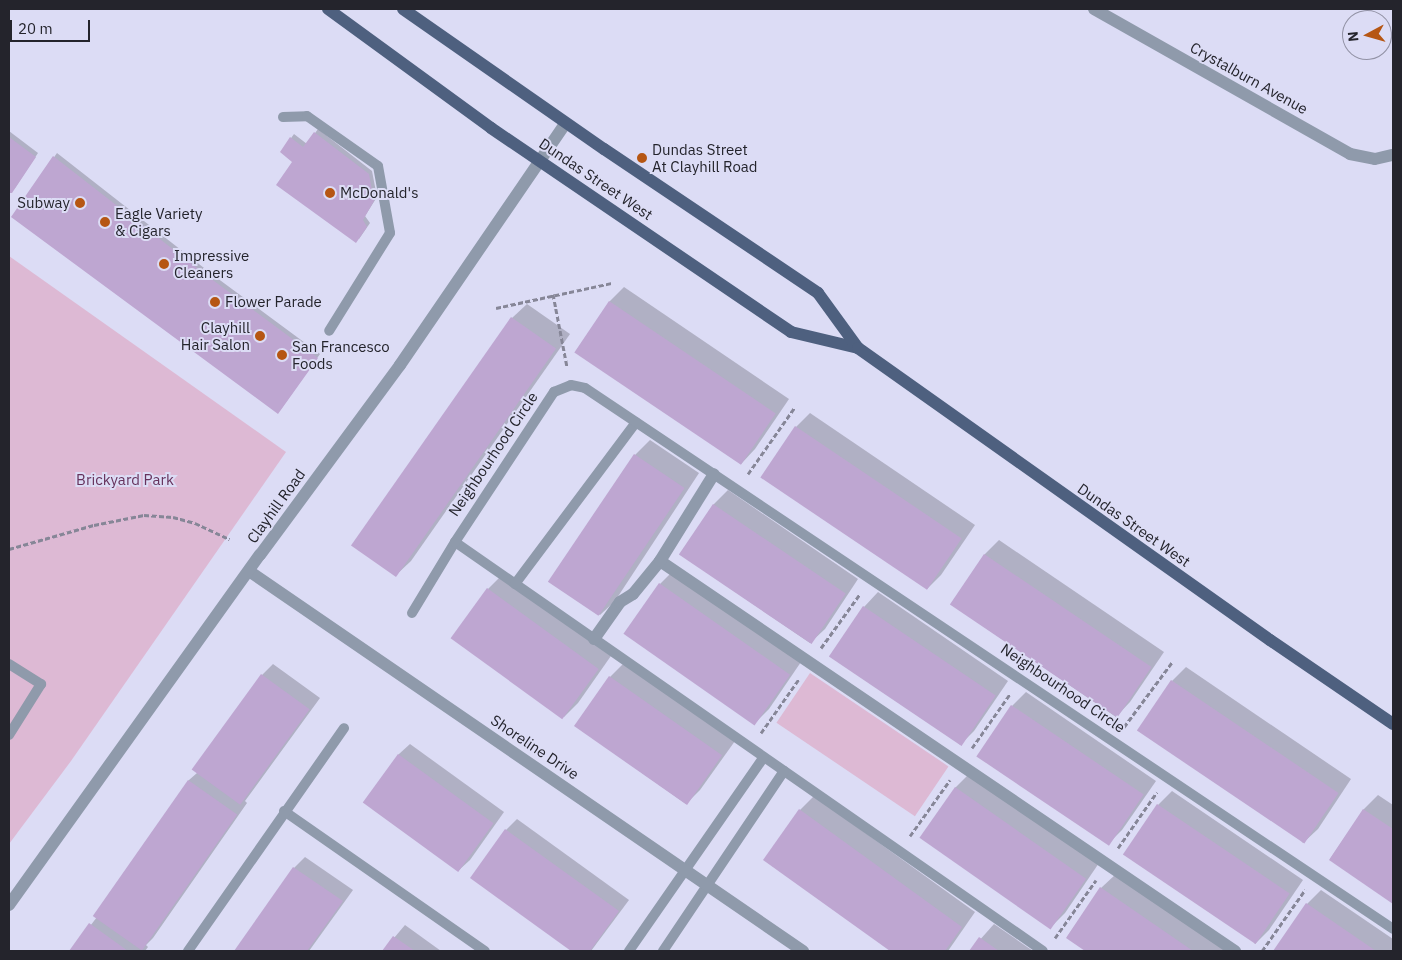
<!DOCTYPE html>
<style>
body{margin:0}
#map{position:relative;width:1402px;height:960px;overflow:hidden;background:#dcdcf5;font-family:"IBM Plex Sans",sans-serif}
div>[style]{position:absolute}
.green>*{inset:0;background:#ddb9d4;transform-origin:0 0}
.shadow>*{inset:0;background:#0003}
.building>*{inset:0;background:#bea6d1;transform-origin:0 0}
.path>*{height:3px;margin-top:-1.5px;transform-origin:0;background:repeating-linear-gradient(90deg,#868697 0 5px,transparent 0 7.5px)}
.lane>*{height:10px;margin:-5px;padding:0 5px;transform-origin:5px;border-radius:5px;background:#8f9aab}
.street>*{height:12px;margin:-6px;padding:0 6px;transform-origin:6px;border-radius:6px;background:#8f9aab}
.primary>*{height:12px;margin:-6px;padding:0 6px;transform-origin:6px;border-radius:6px;background:#4e607f}
.dots>*{width:14px;height:14px;translate:-50% -50%;box-sizing:border-box;border:2px solid #dcdcf5;border-radius:50%}
span{translate:-50% -50%;white-space:nowrap;text-align:center;line-height:1.15;-webkit-text-stroke:4px #dcdcf5;paint-order:stroke}
.street-label{font-size:15px;color:#24242c}
.poi-label{font-size:15px;color:#24242c}
.left{translate:0 -50%;text-align:left}
.right{translate:-100% -50%;text-align:right}
.park-label{font-size:15px;color:#66325c}
.frame{position:absolute;inset:0;border:10px solid #24242c;pointer-events:none}
.north{position:absolute;left:1342px;top:10px;width:50px;height:50px;box-sizing:border-box;background:#dcdcf5;border:1px solid #9292a5;border-radius:50%;rotate:264deg;font-size:14px;font-weight:700;line-height:20px;text-align:center;color:#24242c}
.north::after{content:'';display:block;margin:auto;width:18px;height:22px;background:#b65613;clip-path:polygon(50% 0,100% 100%,50% 72%,0 100%)}
.scale{position:absolute;left:10px;top:20px;width:80px;height:22px;box-sizing:border-box;border:2px solid #24242c;border-top:0;padding-left:6px;font-size:15px;line-height:18px;white-space:nowrap;color:#24242c;-webkit-text-stroke:4px #dcdcf5;paint-order:stroke}
</style>
<div id="map">
<div class="green">
<i style="clip-path:polygon(9px 256px,286px 452px,71px 761px,9px 844px)"></i>
<i style="left:810px;top:673px;width:167px;height:60px;rotate:34deg"></i>
</div>
<div class="shadow">
<i style="clip-path:polygon(318px 129px,372px 171px,377px 197px,365px 216px,370px 223px,359px 239px,294px 161px,281px 152px,294px 134px,307px 144px)"></i>
<i style="clip-path:polygon(9px 131px,38px 153px,15px 188px,9px 192px)"></i>
<i style="clip-path:polygon(57px 153px,213px 275px,320px 354px,281px 409px,13px 216px)"></i>
<i style="clip-path:polygon(624px 287px,789px 399px,755px 449px,741px 464px,576px 351px,610px 301px)"></i>
<i style="clip-path:polygon(527px 304px,570px 334px,411px 561px,396px 575px,512px 318px)"></i>
<i style="clip-path:polygon(810px 413px,975px 525px,941px 575px,927px 589px,796px 427px)"></i>
<i style="clip-path:polygon(650px 440px,699px 473px,615px 601px,600px 615px,551px 582px,635px 455px)"></i>
<i style="clip-path:polygon(728px 490px,858px 579px,825px 629px,810px 643px,680px 554px,714px 504px)"></i>
<i style="clip-path:polygon(999px 540px,1164px 652px,1130px 702px,1116px 717px,951px 604px,985px 554px)"></i>
<i style="clip-path:polygon(674px 570px,803px 659px,769px 709px,755px 723px,660px 584px)"></i>
<i style="clip-path:polygon(502px 575px,613px 653px,578px 703px,564px 717px,488px 589px)"></i>
<i style="clip-path:polygon(878px 592px,1008px 681px,974px 731px,960px 745px,864px 607px)"></i>
<i style="clip-path:polygon(625px 662px,735px 741px,700px 790px,686px 804px,576px 726px,610px 677px)"></i>
<i style="clip-path:polygon(273px 664px,320px 698px,245px 801px,247px 803px,153px 938px,146px 945px,148px 947px,145px 951px,71px 951px,97px 917px,95px 915px,189px 780px,197px 773px,262px 675px)"></i>
<i style="clip-path:polygon(1186px 667px,1351px 779px,1318px 829px,1303px 843px,1172px 681px)"></i>
<i style="clip-path:polygon(1026px 692px,1156px 781px,1122px 830px,1108px 844px,1012px 706px)"></i>
<i style="clip-path:polygon(410px 744px,504px 812px,470px 860px,459px 870px,365px 802px,399px 754px)"></i>
<i style="clip-path:polygon(970px 773px,1099px 863px,1065px 913px,1051px 927px,955px 788px)"></i>
<i style="clip-path:polygon(1172px 791px,1303px 880px,1269px 930px,1255px 944px,1158px 805px)"></i>
<i style="clip-path:polygon(1378px 795px,1393px 805px,1393px 902px,1330px 859px,1364px 809px)"></i>
<i style="clip-path:polygon(814px 796px,975px 912px,948px 951px,893px 951px,765px 859px,800px 810px)"></i>
<i style="clip-path:polygon(517px 819px,629px 900px,591px 951px,574px 951px,472px 877px,506px 830px)"></i>
<i style="clip-path:polygon(305px 857px,353px 890px,309px 951px,236px 951px,294px 868px)"></i>
<i style="clip-path:polygon(1116px 874px,1227px 951px,1087px 951px,1067px 937px,1101px 888px)"></i>
<i style="clip-path:polygon(1321px 890px,1393px 939px,1393px 951px,1275px 951px,1307px 904px)"></i>
<i style="clip-path:polygon(994px 924px,1033px 951px,970px 951px)"></i>
<i style="clip-path:polygon(405px 925px,441px 951px,383px 951px)"></i>
</div>
<div class="building">
<i style="clip-path:polygon(314px 132px,369px 174px,374px 201px,363px 220px,367px 227px,356px 243px,276px 185px,292px 162px,280px 152px,290px 137px,303px 147px)"></i>
<i style="clip-path:polygon(9px 137px,36px 157px,12px 193px,9px 193px)"></i>
<i style="clip-path:polygon(53px 156px,210px 278px,318px 358px,278px 414px,11px 217px)"></i>
<i style="left:609px;top:301px;width:201px;height:62px;rotate:34deg"></i>
<i style="left:511px;top:317px;width:55px;height:279px;rotate:35deg"></i>
<i style="left:795px;top:426px;width:201px;height:62px;rotate:34deg"></i>
<i style="left:634px;top:454px;width:61px;height:154px;rotate:34deg"></i>
<i style="left:713px;top:504px;width:160px;height:61px;rotate:34deg"></i>
<i style="left:984px;top:554px;width:202px;height:61px;rotate:34deg"></i>
<i style="left:659px;top:583px;width:160px;height:62px;rotate:35deg"></i>
<i style="left:487px;top:588px;width:138px;height:62px;rotate:36deg"></i>
<i style="left:863px;top:606px;width:160px;height:61px;rotate:34deg"></i>
<i style="left:261px;top:674px;width:60px;height:118px;rotate:36deg"></i>
<i style="left:609px;top:676px;width:138px;height:61px;rotate:35deg"></i>
<i style="left:1171px;top:680px;width:202px;height:61px;rotate:34deg"></i>
<i style="left:1011px;top:705px;width:160px;height:62px;rotate:34deg"></i>
<i style="left:398px;top:754px;width:118px;height:60px;rotate:36deg"></i>
<i style="left:188px;top:780px;width:60px;height:166px;rotate:35deg"></i>
<i style="left:955px;top:787px;width:160px;height:62px;rotate:35deg"></i>
<i style="left:1157px;top:804px;width:160px;height:61px;rotate:34deg"></i>
<i style="clip-path:polygon(799px 809px,962px 927px,945px 951px,890px 951px,763px 860px)"></i>
<i style="clip-path:polygon(1363px 809px,1393px 829px,1393px 904px,1329px 860px)"></i>
<i style="clip-path:polygon(505px 829px,619px 911px,590px 951px,571px 951px,470px 878px)"></i>
<i style="clip-path:polygon(293px 867px,343px 901px,307px 951px,234px 951px)"></i>
<i style="clip-path:polygon(1100px 887px,1193px 951px,1085px 951px,1066px 938px)"></i>
<i style="clip-path:polygon(1306px 903px,1376px 951px,1273px 951px)"></i>
<i style="clip-path:polygon(89px 923px,128px 951px,69px 951px)"></i>
<i style="clip-path:polygon(393px 936px,415px 951px,382px 951px)"></i>
<i style="clip-path:polygon(979px 937px,999px 951px,969px 951px)"></i>
</div>
<div class="path">
<i style="left:553px;top:294px;width:74px;rotate:79.1deg"></i>
<i style="left:496px;top:308px;width:119px;rotate:-12.2deg"></i>
<i style="left:748px;top:474px;width:82px;rotate:-55deg"></i>
<i style="left:9px;top:549px;width:88px;rotate:-15.8deg"></i>
<i style="left:94px;top:525px;width:51px;rotate:-11.3deg"></i>
<i style="left:144px;top:515px;width:29px;rotate:4deg"></i>
<i style="left:173px;top:517px;width:23px;rotate:15deg"></i>
<i style="left:195px;top:523px;width:38px;rotate:25deg"></i>
<i style="left:821px;top:648px;width:67px;rotate:-54.2deg"></i>
<i style="left:1124px;top:727px;width:82px;rotate:-53.4deg"></i>
<i style="left:761px;top:733px;width:66px;rotate:-54.9deg"></i>
<i style="left:972px;top:748px;width:66px;rotate:-54.9deg"></i>
<i style="left:910px;top:836px;width:69px;rotate:-54.5deg"></i>
<i style="left:1118px;top:848px;width:68px;rotate:-55.1deg"></i>
<i style="left:1055px;top:938px;width:71px;rotate:-54.7deg"></i>
<i style="left:1262px;top:951px;width:75px;rotate:-54.8deg"></i>
</div>
<div class="lane">
<i style="left:283px;top:117px;width:24px;rotate:-2deg"></i>
<i style="left:307px;top:116px;width:87px;rotate:35.2deg"></i>
<i style="left:378px;top:166px;width:68px;rotate:79.8deg"></i>
<i style="left:390px;top:233px;width:115px;rotate:121.9deg"></i>
<i style="left:455px;top:542px;width:716px;rotate:34.82deg"></i>
<i style="left:515px;top:584px;width:202px;rotate:-53.2deg"></i>
<i style="left:412px;top:613px;width:83px;rotate:-58.8deg"></i>
<i style="left:455px;top:542px;width:180px;rotate:-56.6deg"></i>
<i style="left:554px;top:392px;width:18px;rotate:-22deg"></i>
<i style="left:571px;top:385px;width:14px;rotate:12deg"></i>
<i style="left:585px;top:388px;width:972px;rotate:33.8deg"></i>
<i style="left:9px;top:664px;width:38px;rotate:32deg"></i>
<i style="left:41px;top:684px;width:60px;rotate:122.1deg"></i>
<i style="left:284px;top:811px;width:245px;rotate:34.9deg"></i>
<i style="left:188px;top:951px;width:272px;rotate:-55deg"></i>
<i style="left:629px;top:951px;width:236px;rotate:-55.2deg"></i>
<i style="left:663px;top:951px;width:217px;rotate:-56.1deg"></i>
</div>
<div class="street">
<i style="left:1094px;top:9px;width:294px;rotate:29.5deg"></i>
<i style="left:1350px;top:154px;width:25px;rotate:11deg"></i>
<i style="left:1375px;top:159px;width:18px;rotate:-13deg"></i>
<i style="left:660px;top:561px;width:695px;rotate:34.15deg"></i>
<i style="left:249px;top:571px;width:672px;rotate:34.45deg"></i>
<i style="left:594px;top:639px;width:45px;rotate:-54.9deg"></i>
<i style="left:620px;top:602px;width:15px;rotate:-32deg"></i>
<i style="left:633px;top:594px;width:43px;rotate:-50.7deg"></i>
<i style="left:660px;top:561px;width:102px;rotate:-58.2deg"></i>
<i style="left:9px;top:905px;width:431px;rotate:-54.4deg"></i>
<i style="left:260px;top:555px;width:236px;rotate:-53.6deg"></i>
<i style="left:400px;top:365px;width:293px;rotate:-55.6deg"></i>
</div>
<div class="primary">
<i style="left:328px;top:9px;width:202px;rotate:36.1deg"></i>
<i style="left:491px;top:128px;width:363px;rotate:34.2deg"></i>
<i style="left:791px;top:332px;width:69px;rotate:13.4deg"></i>
<i style="left:403px;top:9px;width:245px;rotate:34.9deg"></i>
<i style="left:604px;top:149px;width:258px;rotate:33.9deg"></i>
<i style="left:818px;top:293px;width:68px;rotate:54deg"></i>
<i style="left:858px;top:348px;width:505px;rotate:35.33deg"></i>
<i style="left:1270px;top:640px;width:149px;rotate:34.3deg"></i>
</div>
<div class="dots">
<i style="left:642px;top:158px;background:#b65613"></i>
<i style="left:330px;top:193px;background:#b65613"></i>
<i style="left:80px;top:203px;background:#b65613"></i>
<i style="left:105px;top:222px;background:#b65613"></i>
<i style="left:164px;top:264px;background:#b65613"></i>
<i style="left:215px;top:302px;background:#b65613"></i>
<i style="left:260px;top:336px;background:#b65613"></i>
<i style="left:282px;top:355px;background:#b65613"></i>
</div>
<div class="street-label">
<span style="left:1249px;top:78px;rotate:29deg">Crystalburn Avenue</span>
<span style="left:596px;top:179px;rotate:34deg">Dundas Street West</span>
<span style="left:493px;top:454px;rotate:-56deg">Neighbourhood Circle</span>
<span style="left:276px;top:506px;rotate:-54deg">Clayhill Road</span>
<span style="left:1134px;top:525px;rotate:35deg">Dundas Street West</span>
<span style="left:1063px;top:688px;rotate:34deg">Neighbourhood Circle</span>
<span style="left:535px;top:747px;rotate:34deg">Shoreline Drive</span>
</div>
<div class="poi-label">
<span class="left" style="left:652px;top:158px">Dundas Street<br>At Clayhill Road</span>
<span class="left" style="left:340px;top:193px">McDonald's</span>
<span class="right" style="left:70px;top:203px">Subway</span>
<span class="left" style="left:115px;top:222px">Eagle Variety<br>&amp; Cigars</span>
<span class="left" style="left:174px;top:264px">Impressive<br>Cleaners</span>
<span class="left" style="left:225px;top:302px">Flower Parade</span>
<span class="right" style="left:250px;top:336px">Clayhill<br>Hair Salon</span>
<span class="left" style="left:292px;top:355px">San Francesco<br>Foods</span>
</div>
<div class="park-label">
<span style="left:125px;top:480px">Brickyard Park</span>
</div>
<div class="frame"></div>
<div class="north">N</div>
<div class="scale">20 m</div>
</div>
